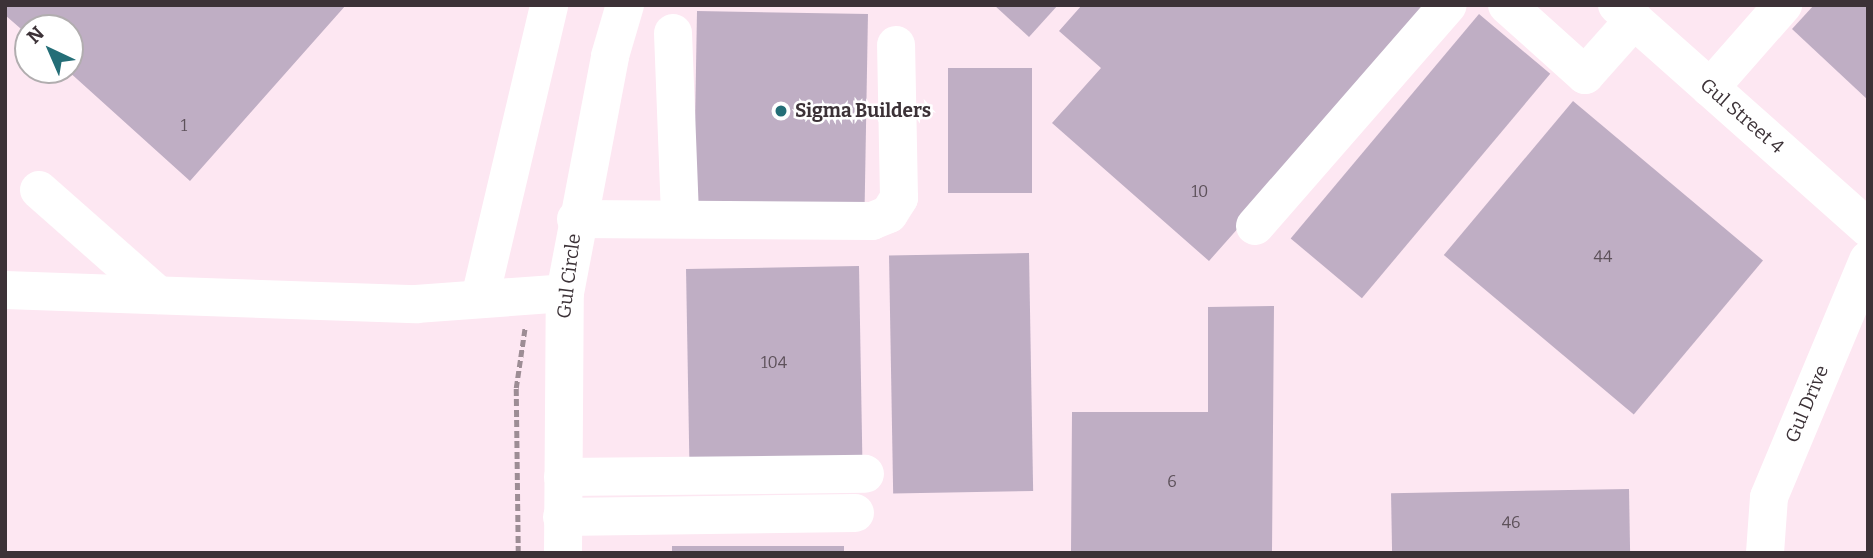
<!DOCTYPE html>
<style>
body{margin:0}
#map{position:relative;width:1873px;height:558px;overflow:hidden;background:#fde7f2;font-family:Bitter,serif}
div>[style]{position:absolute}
.building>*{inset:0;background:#bfaec4;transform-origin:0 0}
.path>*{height:4.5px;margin-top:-2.25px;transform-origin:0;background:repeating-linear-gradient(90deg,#9d8d95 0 7px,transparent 0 10.5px)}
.minor>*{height:38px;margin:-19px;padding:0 19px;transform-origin:19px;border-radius:19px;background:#fff}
.dots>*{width:19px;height:19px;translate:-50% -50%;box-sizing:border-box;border:4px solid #fff;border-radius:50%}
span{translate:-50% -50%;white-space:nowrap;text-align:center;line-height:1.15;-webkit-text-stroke:5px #fff;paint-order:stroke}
.number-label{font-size:16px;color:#5d515a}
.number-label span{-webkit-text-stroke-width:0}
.poi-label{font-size:19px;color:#3c3237;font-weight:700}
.left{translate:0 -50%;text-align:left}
.street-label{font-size:19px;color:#3c3237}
.frame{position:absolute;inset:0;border:7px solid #3c3237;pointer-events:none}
.north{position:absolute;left:14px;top:14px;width:70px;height:70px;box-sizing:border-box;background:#fff;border:2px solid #b1adaf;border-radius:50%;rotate:316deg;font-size:19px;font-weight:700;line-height:28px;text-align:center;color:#3c3237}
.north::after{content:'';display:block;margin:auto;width:24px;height:32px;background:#246e77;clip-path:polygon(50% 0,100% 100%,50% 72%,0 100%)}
</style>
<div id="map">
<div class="building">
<i style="clip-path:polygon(5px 5px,346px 5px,190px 181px,67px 70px,70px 28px,28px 28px,28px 35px,5px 15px)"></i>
<i style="clip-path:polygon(994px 5px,1058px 5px,1029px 37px)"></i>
<i style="clip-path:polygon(1082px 5px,1436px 5px,1209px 261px,1052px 123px,1101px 68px,1059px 31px)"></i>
<i style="clip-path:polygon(1814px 5px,1868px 5px,1868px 100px,1792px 29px)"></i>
<i style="left:697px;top:11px;width:171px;height:199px;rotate:1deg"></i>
<i style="left:1479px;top:14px;width:93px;height:293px;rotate:40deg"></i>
<i style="left:1032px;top:68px;width:125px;height:84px;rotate:90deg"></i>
<i style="left:1573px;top:101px;width:248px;height:201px;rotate:40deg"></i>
<i style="left:1029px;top:253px;width:238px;height:140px;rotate:89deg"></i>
<i style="left:859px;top:266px;width:190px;height:173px;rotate:89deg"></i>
<i style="clip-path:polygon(1274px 306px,1272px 553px,1071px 553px,1072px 412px,1208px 412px,1208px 307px)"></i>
<i style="left:1629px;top:489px;width:64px;height:238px;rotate:89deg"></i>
<i style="left:672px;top:546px;width:172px;height:7px"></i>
</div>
<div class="path">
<i style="left:518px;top:553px;width:165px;rotate:-90.7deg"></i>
<i style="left:516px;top:388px;width:62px;rotate:-81.6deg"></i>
</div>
<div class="minor">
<i style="left:1507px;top:5px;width:105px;rotate:41.9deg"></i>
<i style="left:1585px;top:75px;width:74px;rotate:-48.3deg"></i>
<i style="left:1617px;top:5px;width:336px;rotate:41.6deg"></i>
<i style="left:673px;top:33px;width:186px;rotate:87.8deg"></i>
<i style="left:1710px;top:88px;width:111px;rotate:-48.7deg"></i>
<i style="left:39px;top:190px;width:159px;rotate:41.4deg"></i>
<i style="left:576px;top:219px;width:296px;rotate:0.4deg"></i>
<i style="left:872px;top:221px;width:18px;rotate:-22deg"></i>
<i style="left:889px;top:214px;width:19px;rotate:-58deg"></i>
<i style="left:899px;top:198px;width:153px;rotate:-91.1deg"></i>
<i style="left:1255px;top:226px;width:293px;rotate:-48.9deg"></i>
<i style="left:5px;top:290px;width:411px;rotate:2deg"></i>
<i style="left:416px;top:304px;width:149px;rotate:-4.2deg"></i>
<i style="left:480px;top:298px;width:301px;rotate:-76.7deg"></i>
<i style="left:563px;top:477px;width:302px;rotate:-0.6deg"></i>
<i style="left:562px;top:517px;width:293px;rotate:-0.8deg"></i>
<i style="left:563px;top:553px;width:260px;rotate:-89.6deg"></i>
<i style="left:565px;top:293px;width:241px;rotate:-79.2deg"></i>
<i style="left:610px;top:56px;width:53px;rotate:-73.6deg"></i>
<i style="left:1765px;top:553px;width:56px;rotate:-85.9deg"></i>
<i style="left:1769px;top:497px;width:257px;rotate:-67.3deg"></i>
</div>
<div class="dots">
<i style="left:781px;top:111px;background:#246e77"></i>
</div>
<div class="number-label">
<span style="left:184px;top:126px">1</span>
<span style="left:1200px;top:192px">10</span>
<span style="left:1603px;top:257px">44</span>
<span style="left:774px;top:363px">104</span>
<span style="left:1172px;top:482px">6</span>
<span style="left:1511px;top:523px">46</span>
</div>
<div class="poi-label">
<span class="left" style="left:795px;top:111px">Sigma Builders</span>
</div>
<div class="street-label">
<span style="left:1742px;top:116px;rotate:41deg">Gul Street 4</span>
<span style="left:569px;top:276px;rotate:-83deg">Gul Circle</span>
<span style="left:1807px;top:404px;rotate:-67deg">Gul Drive</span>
</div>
<div class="frame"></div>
<div class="north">N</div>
</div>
